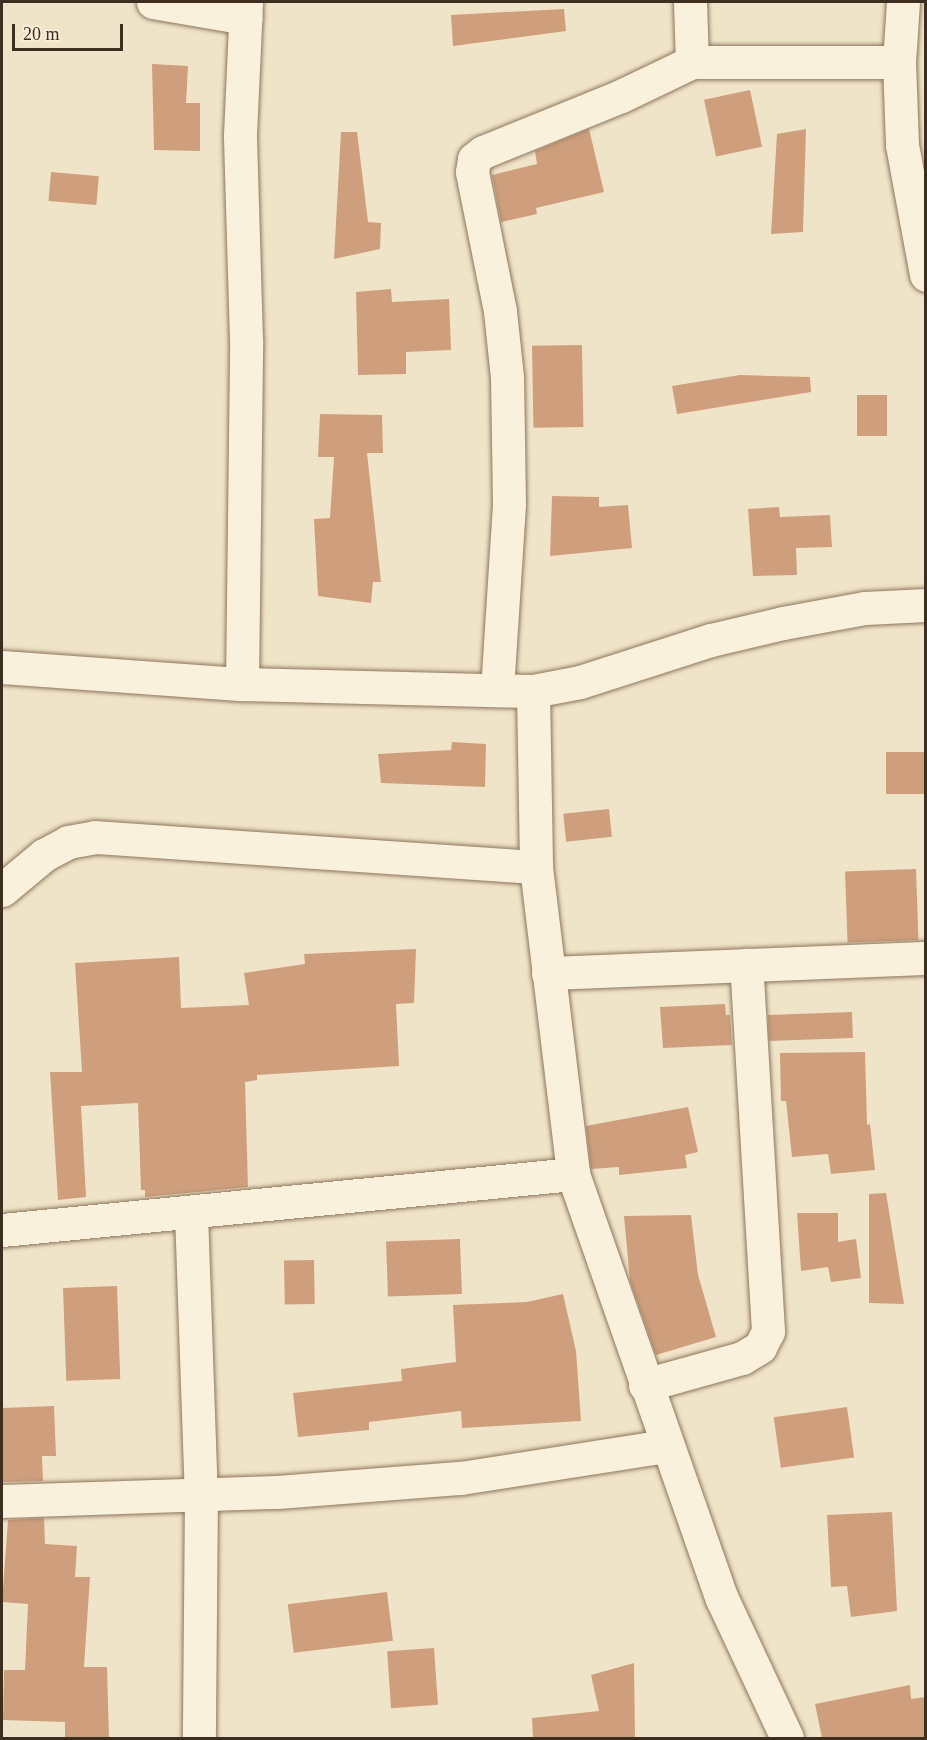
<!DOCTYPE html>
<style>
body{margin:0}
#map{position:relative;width:927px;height:1740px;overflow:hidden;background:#f0e4c8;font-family:"Times New Roman",serif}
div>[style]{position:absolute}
.building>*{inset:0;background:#cf9f7d;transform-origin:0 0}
.roads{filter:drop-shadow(0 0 2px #8d765c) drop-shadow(0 0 2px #8d765c)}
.minor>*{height:33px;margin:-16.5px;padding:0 16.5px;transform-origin:16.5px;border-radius:16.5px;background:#faf1dc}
span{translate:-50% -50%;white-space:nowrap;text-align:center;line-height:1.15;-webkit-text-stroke:4.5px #f7eed8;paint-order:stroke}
.frame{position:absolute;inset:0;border:3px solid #3d2e20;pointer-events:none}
.scale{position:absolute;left:12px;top:24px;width:111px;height:27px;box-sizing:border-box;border:3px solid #3d2e20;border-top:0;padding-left:8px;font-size:18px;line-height:21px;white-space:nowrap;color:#3d2e20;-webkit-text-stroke:4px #f7eed8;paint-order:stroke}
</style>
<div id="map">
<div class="building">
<i style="clip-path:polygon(564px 9px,566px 31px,453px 46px,451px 15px)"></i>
<i style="clip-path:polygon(152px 64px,188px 66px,186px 103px,200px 103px,200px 151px,154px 150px)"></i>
<i style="left:750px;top:90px;width:58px;height:47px;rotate:78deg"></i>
<i style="clip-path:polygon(589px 129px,604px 192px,536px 208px,537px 214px,501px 222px,492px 175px,537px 164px,535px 151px)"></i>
<i style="clip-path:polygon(806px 129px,803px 232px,771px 234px,777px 134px)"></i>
<i style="clip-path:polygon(341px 132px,357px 132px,368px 222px,381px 223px,380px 249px,334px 259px)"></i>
<i style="left:51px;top:172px;width:48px;height:29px;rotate:5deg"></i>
<i style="clip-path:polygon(391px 289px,392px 302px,449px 299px,451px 350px,406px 352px,406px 374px,358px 375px,356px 292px)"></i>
<i style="left:582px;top:345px;width:82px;height:50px;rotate:89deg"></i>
<i style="clip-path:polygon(740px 375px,810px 377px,811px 392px,677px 414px,672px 386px)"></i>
<i style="left:857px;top:395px;width:30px;height:41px"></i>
<i style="clip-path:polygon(320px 414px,382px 415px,383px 453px,367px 453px,381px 582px,373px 582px,371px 603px,318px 596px,314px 519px,330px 518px,334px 457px,318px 457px)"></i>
<i style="clip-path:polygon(552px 496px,599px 497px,599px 507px,628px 505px,632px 548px,550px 556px)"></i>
<i style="clip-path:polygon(779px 507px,780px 517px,830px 515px,832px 547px,796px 548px,797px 575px,753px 576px,748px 509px)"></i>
<i style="clip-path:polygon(452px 742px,486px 744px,485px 787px,381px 783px,378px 754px,451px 750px)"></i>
<i style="left:926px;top:752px;width:42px;height:40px;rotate:90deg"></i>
<i style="left:609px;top:809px;width:28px;height:46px;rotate:84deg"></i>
<i style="left:916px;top:869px;width:71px;height:71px;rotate:88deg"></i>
<i style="clip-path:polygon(416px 949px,414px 1003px,396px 1004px,399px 1066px,257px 1075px,257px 1080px,245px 1082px,248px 1187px,145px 1197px,145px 1190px,141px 1190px,138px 1103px,81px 1106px,86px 1197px,58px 1200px,50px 1072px,82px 1072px,75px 963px,179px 957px,181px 1008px,249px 1005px,244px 973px,305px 964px,304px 954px)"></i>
<i style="clip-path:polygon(725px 1004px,726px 1015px,730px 1015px,732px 1045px,663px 1048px,660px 1007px)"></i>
<i style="left:852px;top:1012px;width:26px;height:84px;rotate:88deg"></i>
<i style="clip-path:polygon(865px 1052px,867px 1125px,870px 1124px,875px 1170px,831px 1174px,828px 1154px,792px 1157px,786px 1101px,781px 1101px,780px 1053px)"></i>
<i style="clip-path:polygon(688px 1107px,698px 1152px,685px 1155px,687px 1168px,619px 1175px,619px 1167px,591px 1169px,586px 1126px)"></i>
<i style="clip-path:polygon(886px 1193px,904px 1304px,869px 1303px,869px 1194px)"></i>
<i style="clip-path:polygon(797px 1213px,838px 1213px,838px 1242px,856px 1239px,861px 1278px,831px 1282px,828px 1267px,801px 1271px)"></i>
<i style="clip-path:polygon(691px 1215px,698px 1275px,716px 1337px,656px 1355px,630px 1281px,624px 1216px)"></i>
<i style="left:460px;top:1239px;width:55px;height:74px;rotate:88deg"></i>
<i style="left:314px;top:1260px;width:44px;height:30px;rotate:89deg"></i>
<i style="left:117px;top:1286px;width:93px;height:54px;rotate:88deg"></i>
<i style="clip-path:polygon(563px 1294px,576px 1351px,581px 1421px,462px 1428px,461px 1411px,369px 1422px,369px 1430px,298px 1437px,293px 1393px,402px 1381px,401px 1369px,456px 1362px,453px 1305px,527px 1302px)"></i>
<i style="clip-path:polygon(54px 1406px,56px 1456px,42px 1456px,43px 1481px,2px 1482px,2px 1408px)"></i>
<i style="left:847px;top:1407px;width:51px;height:74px;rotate:82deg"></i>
<i style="clip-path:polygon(892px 1512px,897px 1611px,851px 1617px,847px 1586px,831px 1587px,827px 1515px)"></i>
<i style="clip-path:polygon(44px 1518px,45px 1544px,77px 1546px,75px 1577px,90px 1577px,84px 1667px,107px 1667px,109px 1738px,65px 1738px,65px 1722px,3px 1720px,4px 1670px,25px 1670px,28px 1604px,2px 1602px,8px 1520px)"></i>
<i style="left:387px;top:1592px;width:49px;height:100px;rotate:83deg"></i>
<i style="left:434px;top:1648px;width:57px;height:47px;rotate:86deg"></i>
<i style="clip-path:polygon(634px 1663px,635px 1738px,533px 1738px,532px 1718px,599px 1711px,591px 1675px)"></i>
<i style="clip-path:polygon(910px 1685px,911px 1699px,926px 1697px,926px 1738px,822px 1738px,815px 1704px)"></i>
</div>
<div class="roads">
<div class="minor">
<i style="left:153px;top:2px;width:94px;rotate:9.8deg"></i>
<i style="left:690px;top:2px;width:60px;rotate:88.1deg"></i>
<i style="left:903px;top:2px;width:60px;rotate:93.8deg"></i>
<i style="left:899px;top:62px;width:83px;rotate:87.9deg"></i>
<i style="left:902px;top:145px;width:132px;rotate:79.5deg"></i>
<i style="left:2px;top:667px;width:241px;rotate:4.1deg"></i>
<i style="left:242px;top:684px;width:291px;rotate:1.4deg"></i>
<i style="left:533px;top:691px;width:48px;rotate:-10.8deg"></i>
<i style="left:580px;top:682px;width:138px;rotate:-17.8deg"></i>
<i style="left:711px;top:640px;width:74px;rotate:-13.3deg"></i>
<i style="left:783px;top:623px;width:83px;rotate:-10.4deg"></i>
<i style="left:865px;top:608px;width:61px;rotate:-2.8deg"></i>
<i style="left:242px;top:684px;width:344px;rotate:-89.3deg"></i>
<i style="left:246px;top:340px;width:205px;rotate:-91.7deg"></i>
<i style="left:240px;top:135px;width:133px;rotate:-87.4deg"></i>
<i style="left:497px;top:690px;width:187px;rotate:-86.3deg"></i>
<i style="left:509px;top:503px;width:126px;rotate:-90.9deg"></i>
<i style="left:507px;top:377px;width:66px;rotate:-96.1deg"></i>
<i style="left:500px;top:311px;width:142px;rotate:-101.4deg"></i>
<i style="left:472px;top:172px;width:13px;rotate:-81deg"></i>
<i style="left:474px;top:159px;width:11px;rotate:-38deg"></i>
<i style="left:483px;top:152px;width:149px;rotate:-22.1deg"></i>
<i style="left:621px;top:96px;width:79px;rotate:-25.6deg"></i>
<i style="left:692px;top:62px;width:207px"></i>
<i style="left:533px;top:691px;width:176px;rotate:89deg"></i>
<i style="left:536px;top:867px;width:309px;rotate:83.1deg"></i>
<i style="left:573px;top:1174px;width:450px;rotate:70.7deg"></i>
<i style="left:722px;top:1599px;width:153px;rotate:64.9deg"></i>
<i style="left:2px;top:890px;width:55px;rotate:-39.8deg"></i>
<i style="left:44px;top:855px;width:27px;rotate:-28deg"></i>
<i style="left:68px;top:842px;width:27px;rotate:-10deg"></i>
<i style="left:95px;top:837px;width:442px;rotate:3.9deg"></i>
<i style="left:548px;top:973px;width:378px;rotate:-2.3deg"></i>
<i style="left:191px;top:1213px;width:281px;rotate:88deg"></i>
<i style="left:201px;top:1494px;width:244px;rotate:90.5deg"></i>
<i style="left:2px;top:1230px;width:574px;rotate:-5.6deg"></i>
<i style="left:645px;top:1385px;width:101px;rotate:-15.6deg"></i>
<i style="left:742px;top:1358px;width:21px;rotate:-31deg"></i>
<i style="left:760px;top:1347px;width:18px;rotate:-63deg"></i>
<i style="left:768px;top:1331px;width:367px;rotate:-93.4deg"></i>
<i style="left:2px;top:1501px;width:275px;rotate:-1.9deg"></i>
<i style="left:277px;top:1492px;width:185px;rotate:-4.4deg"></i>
<i style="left:461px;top:1478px;width:206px;rotate:-8.9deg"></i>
</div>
</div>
<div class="frame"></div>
<div class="scale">20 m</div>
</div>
